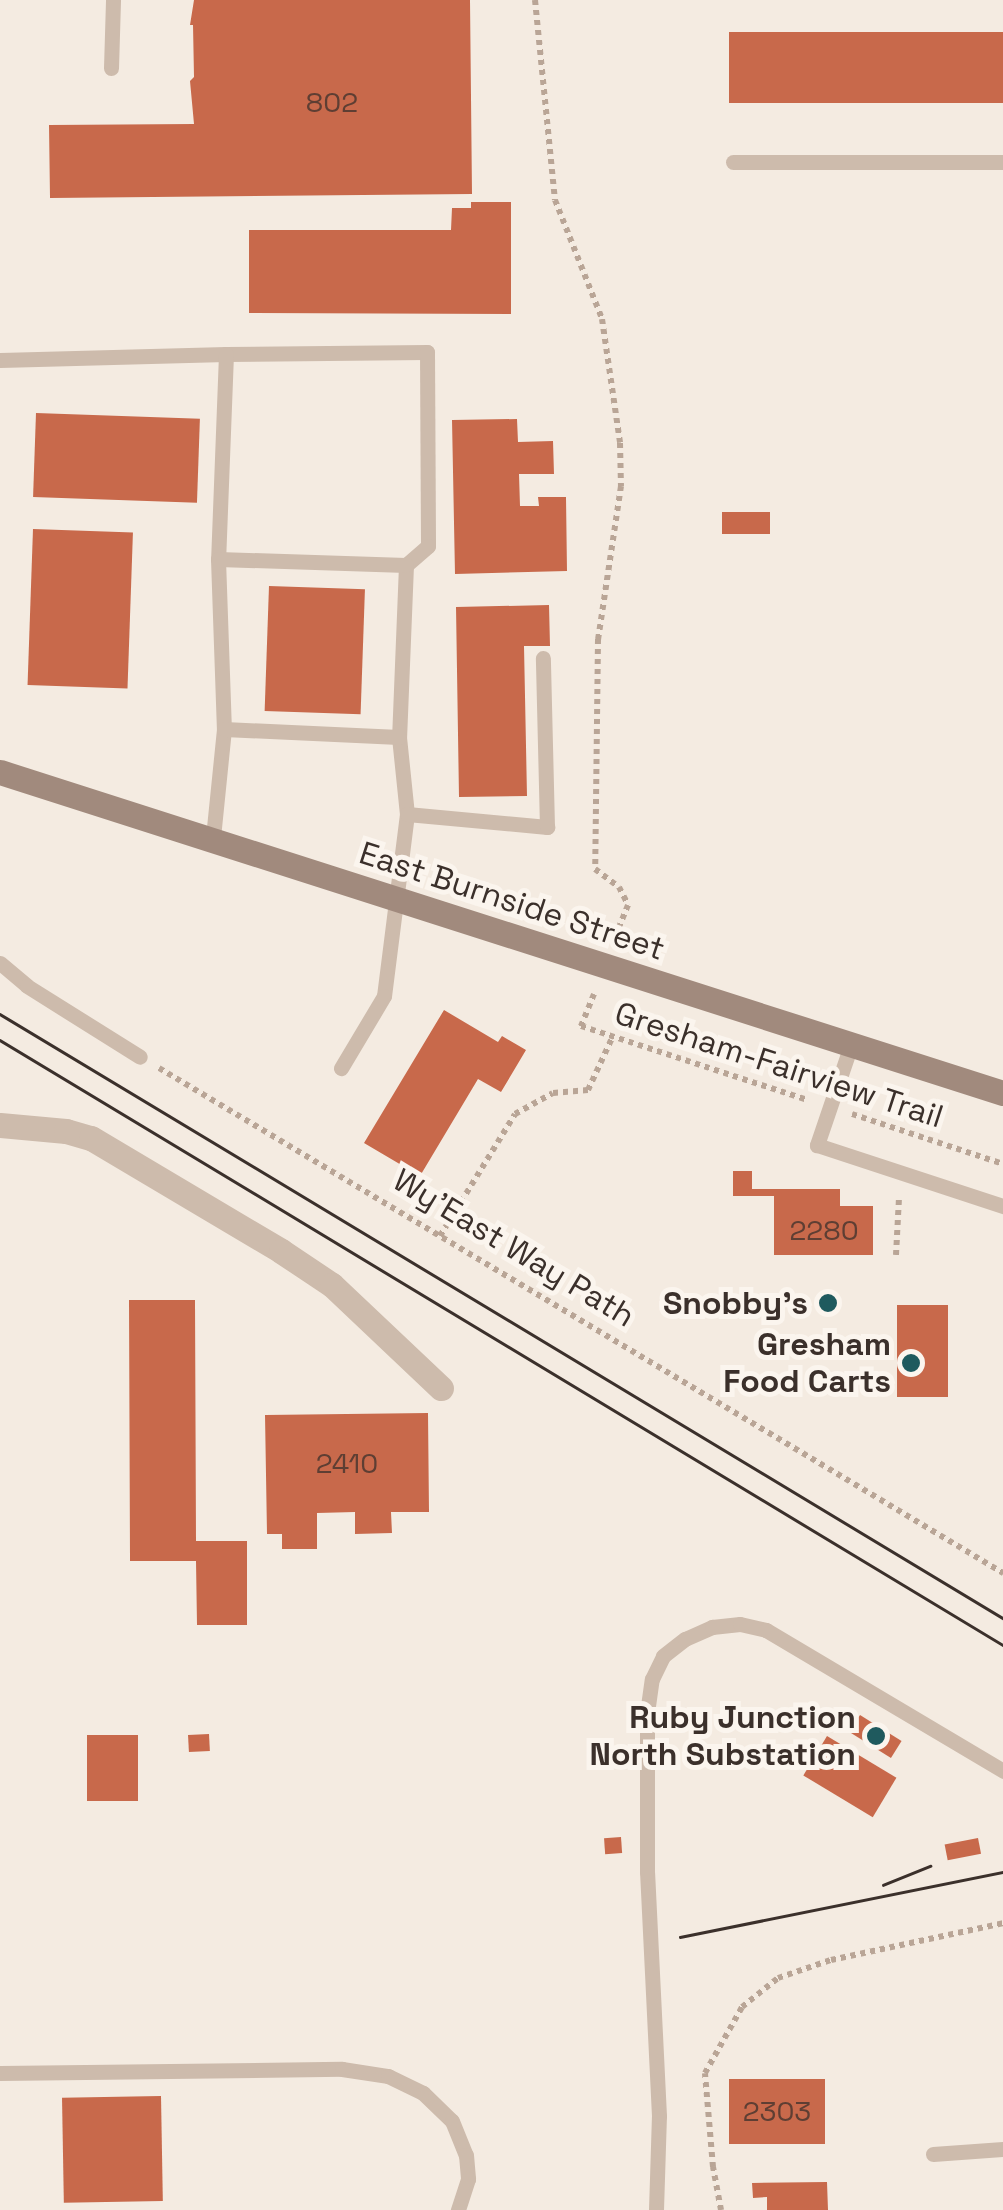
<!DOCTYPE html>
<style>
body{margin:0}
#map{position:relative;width:1003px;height:2210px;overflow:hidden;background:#f4ebe1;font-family:"Space Grotesk",sans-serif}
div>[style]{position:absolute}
.building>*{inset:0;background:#c8694b;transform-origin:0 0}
.path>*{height:6px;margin-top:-3px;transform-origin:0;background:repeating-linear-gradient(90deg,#b9a596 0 5px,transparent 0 10px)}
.service>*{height:15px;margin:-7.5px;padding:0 7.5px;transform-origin:7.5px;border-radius:7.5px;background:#cdbbac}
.minor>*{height:25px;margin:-12.5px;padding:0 12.5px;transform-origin:12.5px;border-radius:12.5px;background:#cdbbac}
.secondary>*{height:25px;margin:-12.5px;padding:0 12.5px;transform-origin:12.5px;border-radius:12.5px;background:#a18a7d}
.tram>*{height:2.5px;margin:-1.25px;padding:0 1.25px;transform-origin:1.25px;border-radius:1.25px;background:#3b302b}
.dots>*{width:28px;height:28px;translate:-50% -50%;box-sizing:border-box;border:5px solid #fbf5ee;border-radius:50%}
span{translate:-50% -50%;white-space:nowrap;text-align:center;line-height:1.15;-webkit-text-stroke:10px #fbf5ee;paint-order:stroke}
.number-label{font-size:28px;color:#5e3e33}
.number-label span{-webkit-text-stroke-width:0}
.street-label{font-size:32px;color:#3b302b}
.poi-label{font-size:32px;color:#3b302b;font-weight:700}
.right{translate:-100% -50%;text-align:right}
</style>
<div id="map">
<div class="building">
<i style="clip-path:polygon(194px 0,470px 0,472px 194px,50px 198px,49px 125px,194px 124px,190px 81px,194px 77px,193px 25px,190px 25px)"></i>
<i style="left:729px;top:32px;width:274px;height:71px"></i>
<i style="clip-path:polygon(471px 202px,511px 202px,511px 314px,249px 313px,249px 230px,451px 230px,452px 208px,471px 208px)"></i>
<i style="left:36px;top:413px;width:164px;height:84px;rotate:2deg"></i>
<i style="clip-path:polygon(517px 419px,518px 442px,553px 441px,554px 474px,519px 474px,520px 506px,539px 506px,538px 497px,566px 497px,567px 571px,455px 574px,452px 420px)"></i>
<i style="left:722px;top:512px;width:48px;height:22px"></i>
<i style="left:33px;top:529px;width:100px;height:156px;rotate:2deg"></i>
<i style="left:269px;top:586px;width:96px;height:125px;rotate:2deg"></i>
<i style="clip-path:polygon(549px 605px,550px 646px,524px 646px,527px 796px,459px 797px,456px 607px)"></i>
<i style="clip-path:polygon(444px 1010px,498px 1042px,502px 1036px,526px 1050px,501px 1092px,478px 1079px,420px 1176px,364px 1143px)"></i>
<i style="clip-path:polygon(733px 1171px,752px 1171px,752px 1189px,840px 1189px,840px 1206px,873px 1206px,873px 1255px,774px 1255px,774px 1196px,733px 1196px)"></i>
<i style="clip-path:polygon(129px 1300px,195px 1300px,196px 1541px,247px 1541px,247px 1625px,197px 1625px,196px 1561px,130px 1561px)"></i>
<i style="left:897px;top:1305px;width:51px;height:92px"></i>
<i style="clip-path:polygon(428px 1413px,429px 1512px,391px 1512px,392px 1533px,355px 1534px,355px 1512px,317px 1513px,317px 1549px,282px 1549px,282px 1534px,267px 1534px,265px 1415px)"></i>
<i style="left:860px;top:1715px;width:49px;height:20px;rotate:32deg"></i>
<i style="left:209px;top:1734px;width:17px;height:21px;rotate:87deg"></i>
<i style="left:87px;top:1735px;width:51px;height:66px"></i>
<i style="left:827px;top:1736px;width:81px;height:46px;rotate:31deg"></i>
<i style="left:621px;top:1837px;width:16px;height:17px;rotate:86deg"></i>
<i style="left:978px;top:1838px;width:16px;height:34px;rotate:79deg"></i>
<i style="left:729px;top:2079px;width:96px;height:65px"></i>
<i style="left:161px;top:2096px;width:105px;height:99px;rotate:89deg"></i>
<i style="clip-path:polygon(827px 2182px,828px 2210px,767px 2210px,767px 2197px,753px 2198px,752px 2183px)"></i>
</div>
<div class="path">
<i style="left:535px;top:0;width:201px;rotate:84.3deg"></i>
<i style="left:555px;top:200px;width:128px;rotate:68.4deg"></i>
<i style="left:602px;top:319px;width:125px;rotate:81.7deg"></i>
<i style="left:620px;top:443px;width:43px;rotate:88.7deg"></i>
<i style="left:621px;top:486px;width:155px;rotate:98.5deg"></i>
<i style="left:598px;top:639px;width:230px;rotate:90.7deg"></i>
<i style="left:595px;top:869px;width:30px;rotate:37deg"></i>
<i style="left:619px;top:887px;width:20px;rotate:63deg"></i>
<i style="left:628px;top:905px;width:38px;rotate:112deg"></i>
<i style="left:594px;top:994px;width:35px;rotate:112deg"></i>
<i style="left:581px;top:1026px;width:238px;rotate:18.1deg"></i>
<i style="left:159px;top:1068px;width:984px;rotate:30.89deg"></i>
<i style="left:852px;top:1114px;width:159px;rotate:18.3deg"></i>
<i style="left:440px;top:1236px;width:143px;rotate:-58.4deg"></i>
<i style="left:515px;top:1114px;width:43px;rotate:-28.9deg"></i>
<i style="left:553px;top:1093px;width:35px;rotate:-5deg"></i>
<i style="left:588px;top:1090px;width:57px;rotate:-65.2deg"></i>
<i style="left:896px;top:1255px;width:58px;rotate:-87deg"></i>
<i style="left:721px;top:2210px;width:44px;rotate:-100.5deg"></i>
<i style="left:713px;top:2167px;width:94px;rotate:-94.9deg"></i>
<i style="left:705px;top:2073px;width:76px;rotate:-60.7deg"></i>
<i style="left:742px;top:2007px;width:46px;rotate:-38.9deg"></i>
<i style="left:778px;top:1978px;width:56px;rotate:-18.8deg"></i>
<i style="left:831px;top:1960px;width:176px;rotate:-12.1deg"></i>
</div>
<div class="service">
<i style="left:111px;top:68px;width:68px;rotate:-88.3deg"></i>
<i style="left:733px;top:162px;width:270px"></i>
<i style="left:226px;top:354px;width:201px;rotate:-0.6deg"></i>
<i style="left:427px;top:352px;width:194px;rotate:89.7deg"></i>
<i style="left:428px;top:546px;width:29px;rotate:139deg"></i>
<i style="left:406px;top:565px;width:172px;rotate:92.3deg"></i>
<i style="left:399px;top:737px;width:77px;rotate:84.1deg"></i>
<i style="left:407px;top:814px;width:183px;rotate:97.2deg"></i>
<i style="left:384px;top:996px;width:84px;rotate:120.8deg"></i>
<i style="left:0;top:360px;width:226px;rotate:-1.5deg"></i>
<i style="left:226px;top:354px;width:205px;rotate:92.2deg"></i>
<i style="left:218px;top:559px;width:170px;rotate:88deg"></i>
<i style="left:224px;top:729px;width:110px;rotate:95.8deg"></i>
<i style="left:218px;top:559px;width:188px;rotate:1.8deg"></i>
<i style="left:224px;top:729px;width:175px;rotate:2.6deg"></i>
<i style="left:407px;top:814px;width:141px;rotate:5.3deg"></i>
<i style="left:547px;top:827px;width:169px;rotate:-91.4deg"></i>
<i style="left:0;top:963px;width:35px;rotate:40deg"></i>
<i style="left:27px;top:986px;width:133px;rotate:32.1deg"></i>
<i style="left:851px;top:1045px;width:106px;rotate:108.8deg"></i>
<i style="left:817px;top:1145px;width:196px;rotate:18.2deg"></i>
<i style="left:0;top:2073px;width:342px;rotate:-0.7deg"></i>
<i style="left:342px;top:2069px;width:47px;rotate:8.7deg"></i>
<i style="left:388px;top:2076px;width:39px;rotate:26deg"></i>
<i style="left:423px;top:2093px;width:40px;rotate:44deg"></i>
<i style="left:452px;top:2121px;width:37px;rotate:68deg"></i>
<i style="left:466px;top:2155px;width:24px;rotate:85deg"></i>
<i style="left:468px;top:2179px;width:33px;rotate:108deg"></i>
<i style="left:933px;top:2154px;width:70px;rotate:-4.1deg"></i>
<i style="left:656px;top:2210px;width:94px;rotate:-88.2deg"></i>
<i style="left:659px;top:2116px;width:244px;rotate:-92.8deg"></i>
<i style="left:647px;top:1872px;width:159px;rotate:-90deg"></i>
<i style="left:647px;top:1713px;width:34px;rotate:-82deg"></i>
<i style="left:652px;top:1679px;width:25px;rotate:-64deg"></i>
<i style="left:663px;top:1656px;width:28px;rotate:-38deg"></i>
<i style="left:685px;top:1639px;width:30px;rotate:-24deg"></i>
<i style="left:712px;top:1627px;width:28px;rotate:-6deg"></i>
<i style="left:740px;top:1624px;width:27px;rotate:13deg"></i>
<i style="left:766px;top:1630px;width:276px;rotate:30.7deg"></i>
</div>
<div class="minor">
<i style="left:0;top:1125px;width:66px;rotate:5.2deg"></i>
<i style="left:66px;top:1131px;width:26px;rotate:16deg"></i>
<i style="left:91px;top:1138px;width:221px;rotate:30.7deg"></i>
<i style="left:281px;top:1251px;width:61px;rotate:33.7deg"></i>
<i style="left:332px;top:1285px;width:150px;rotate:43.4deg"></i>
</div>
<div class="secondary">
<i style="left:0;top:772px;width:1053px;rotate:17.75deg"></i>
</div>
<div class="tram">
<i style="left:0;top:1014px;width:1171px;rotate:31.06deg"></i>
<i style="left:0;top:1040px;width:1171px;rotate:31.1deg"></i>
<i style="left:883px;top:1885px;width:51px;rotate:-22deg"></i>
<i style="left:680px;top:1937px;width:329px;rotate:-11.4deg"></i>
</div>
<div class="dots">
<i style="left:828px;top:1303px;background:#1f5a5e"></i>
<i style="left:911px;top:1363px;background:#1f5a5e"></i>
<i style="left:876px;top:1736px;background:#1f5a5e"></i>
</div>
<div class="number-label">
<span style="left:332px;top:102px">802</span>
<span style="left:824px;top:1230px">2280</span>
<span style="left:347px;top:1463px">2410</span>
<span style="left:777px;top:2111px">2303</span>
</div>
<div class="street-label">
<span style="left:512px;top:901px;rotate:18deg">East Burnside Street</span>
<span style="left:779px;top:1065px;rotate:18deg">Gresham-Fairview Trail</span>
<span style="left:514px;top:1248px;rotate:31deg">Wy'East Way Path</span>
</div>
<div class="poi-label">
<span class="right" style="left:808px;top:1303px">Snobby's</span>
<span class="right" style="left:891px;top:1363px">Gresham<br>Food Carts</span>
<span class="right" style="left:856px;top:1736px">Ruby Junction<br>North Substation</span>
</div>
</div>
